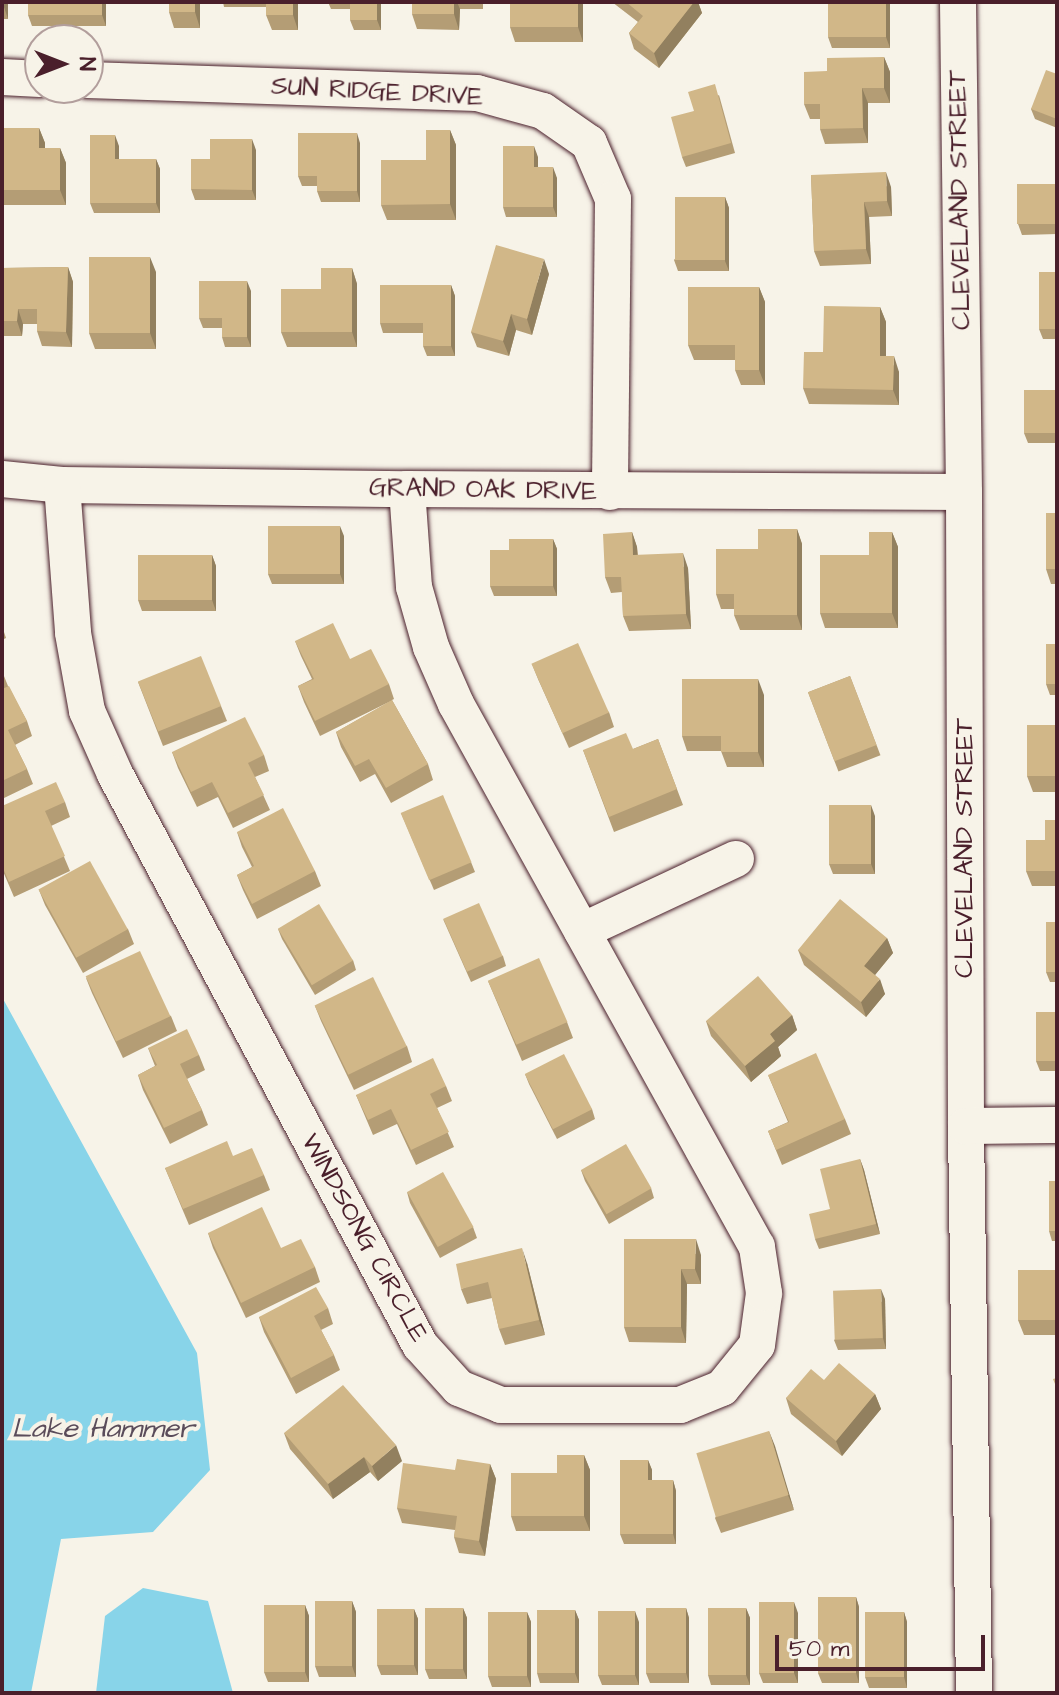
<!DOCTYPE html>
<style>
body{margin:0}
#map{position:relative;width:1059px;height:1695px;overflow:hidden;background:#f7f3e8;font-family:"Architects Daughter",sans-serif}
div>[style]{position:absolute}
.water>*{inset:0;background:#88d4e9}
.roads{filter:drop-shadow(0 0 2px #4a1f2b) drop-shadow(0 0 2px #4a1f2b)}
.minor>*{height:36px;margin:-18px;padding:0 18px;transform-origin:18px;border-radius:18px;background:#f7f3e8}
.wall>*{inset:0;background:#b49d75;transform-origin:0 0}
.shaded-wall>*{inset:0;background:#92805f}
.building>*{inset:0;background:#d1b788;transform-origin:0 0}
span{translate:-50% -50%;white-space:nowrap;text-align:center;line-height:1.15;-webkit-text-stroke:8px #f7f3e8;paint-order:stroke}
.street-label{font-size:26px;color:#4a1f2b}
.water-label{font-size:28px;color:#5a4c5a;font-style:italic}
.frame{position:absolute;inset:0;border:4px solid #4a1f2b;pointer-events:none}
.north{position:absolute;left:24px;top:24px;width:80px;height:80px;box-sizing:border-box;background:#f7f3e8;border:2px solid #b29e9c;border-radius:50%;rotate:90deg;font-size:22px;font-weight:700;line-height:32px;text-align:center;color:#4a1f2b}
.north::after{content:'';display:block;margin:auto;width:28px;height:36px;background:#4a1f2b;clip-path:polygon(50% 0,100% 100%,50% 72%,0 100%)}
.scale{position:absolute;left:775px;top:1635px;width:210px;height:36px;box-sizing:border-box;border:4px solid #4a1f2b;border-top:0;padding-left:10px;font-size:24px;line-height:28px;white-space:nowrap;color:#4a1f2b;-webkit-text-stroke:6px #f7f3e8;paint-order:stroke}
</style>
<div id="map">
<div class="water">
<i style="clip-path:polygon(2px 997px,197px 1353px,210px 1470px,153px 1532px,61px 1539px,31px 1693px,2px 1693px)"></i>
<i style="clip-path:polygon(143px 1588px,208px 1601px,233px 1693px,96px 1693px,105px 1616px)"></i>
</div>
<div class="roads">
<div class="minor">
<i style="left:958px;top:2px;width:490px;rotate:89.3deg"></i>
<i style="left:964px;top:492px;width:634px;rotate:89.82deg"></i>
<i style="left:966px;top:1126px;width:567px;rotate:89.19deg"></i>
<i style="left:2px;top:77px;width:38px;rotate:3deg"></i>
<i style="left:88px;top:80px;width:389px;rotate:1.9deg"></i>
<i style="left:477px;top:93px;width:68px;rotate:15.3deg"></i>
<i style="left:543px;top:111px;width:56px;rotate:34.8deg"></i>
<i style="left:589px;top:143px;width:61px;rotate:66.8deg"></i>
<i style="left:613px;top:199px;width:293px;rotate:90.6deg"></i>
<i style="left:2px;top:479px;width:60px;rotate:5.7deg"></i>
<i style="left:62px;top:485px;width:345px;rotate:0.7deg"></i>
<i style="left:407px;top:489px;width:557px;rotate:0.31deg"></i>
<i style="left:62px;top:485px;width:148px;rotate:85.7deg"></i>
<i style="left:73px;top:633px;width:79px;rotate:79.8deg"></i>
<i style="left:87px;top:711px;width:69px;rotate:66deg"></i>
<i style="left:115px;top:774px;width:647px;rotate:61.89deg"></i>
<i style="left:420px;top:1345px;width:58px;rotate:47.8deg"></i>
<i style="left:459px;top:1388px;width:45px;rotate:22deg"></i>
<i style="left:501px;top:1405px;width:179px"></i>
<i style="left:680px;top:1405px;width:45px;rotate:-22deg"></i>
<i style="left:722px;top:1388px;width:55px;rotate:-50.9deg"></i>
<i style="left:757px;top:1345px;width:52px;rotate:-82.3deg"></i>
<i style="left:764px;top:1293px;width:47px;rotate:-98.7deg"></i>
<i style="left:757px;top:1247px;width:621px;rotate:-119deg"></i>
<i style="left:456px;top:704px;width:62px;rotate:-113.7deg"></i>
<i style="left:431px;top:647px;width:62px;rotate:-105.8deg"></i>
<i style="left:414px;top:587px;width:98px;rotate:-94.1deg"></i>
<i style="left:582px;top:931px;width:170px;rotate:-25.1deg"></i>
<i style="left:966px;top:1126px;width:91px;rotate:-0.6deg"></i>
</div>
</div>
<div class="wall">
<i style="left:2px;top:2px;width:6px;height:17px"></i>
<i style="clip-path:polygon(106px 2px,106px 26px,32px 26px,28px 15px)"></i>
<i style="clip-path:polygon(130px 2px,200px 2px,200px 28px,174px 28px,169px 12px,169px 3px)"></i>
<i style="clip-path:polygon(223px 2px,298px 2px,298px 30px,272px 30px,266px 15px,266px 7px,224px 7px)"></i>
<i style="clip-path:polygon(328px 2px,381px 2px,381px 30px,354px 30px,350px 20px,350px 9px,331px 9px)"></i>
<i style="clip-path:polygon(412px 2px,483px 2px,483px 9px,460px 9px,459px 30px,417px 29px,412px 14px)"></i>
<i style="clip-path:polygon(583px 2px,583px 42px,515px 42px,510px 27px)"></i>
<i style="clip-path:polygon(612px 2px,698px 2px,702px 13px,659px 68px,634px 49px,629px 33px,638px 22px)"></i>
<i style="clip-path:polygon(890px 2px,890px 48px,832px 48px,828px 37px)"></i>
<i style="clip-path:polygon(884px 57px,890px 72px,890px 103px,868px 103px,868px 143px,825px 144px,820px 129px,820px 119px,810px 119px,804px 104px,827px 71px)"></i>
<i style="clip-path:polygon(1057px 74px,1057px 128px,1035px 119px,1031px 109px)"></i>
<i style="clip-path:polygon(719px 95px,735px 153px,686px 167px,682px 157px,694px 111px)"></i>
<i style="clip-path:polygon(2px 128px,39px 128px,45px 143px,45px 148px,60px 148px,66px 163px,66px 205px,2px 205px)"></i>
<i style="clip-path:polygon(450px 130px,456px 145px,456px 220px,387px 220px,381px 205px,426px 160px)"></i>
<i style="clip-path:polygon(360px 143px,360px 202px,321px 202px,317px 191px,317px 186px,302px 186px,298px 176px)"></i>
<i style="clip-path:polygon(119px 146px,119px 159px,156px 159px,160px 169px,160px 213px,94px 213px,90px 203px)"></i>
<i style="clip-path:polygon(256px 150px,256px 200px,195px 200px,191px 189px)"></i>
<i style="clip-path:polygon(538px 157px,538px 167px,557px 178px,557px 217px,506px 217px,503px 207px)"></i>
<i style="clip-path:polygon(811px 175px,891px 187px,892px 216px,869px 217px,871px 264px,820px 266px,814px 251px)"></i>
<i style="clip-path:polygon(1057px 184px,1057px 234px,1022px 235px,1018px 224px)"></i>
<i style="clip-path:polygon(725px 197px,729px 208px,729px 271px,678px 271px,674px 260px)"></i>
<i style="clip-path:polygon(68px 267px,73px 282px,72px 347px,42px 346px,37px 331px,37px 324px,23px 324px,22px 336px,2px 336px,2px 268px)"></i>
<i style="clip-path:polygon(352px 268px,357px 284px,357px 347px,287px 347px,281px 332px,321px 289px)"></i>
<i style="clip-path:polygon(156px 272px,156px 349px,95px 349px,89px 333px)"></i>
<i style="clip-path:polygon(1057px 272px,1057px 339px,1043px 339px,1039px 329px)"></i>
<i style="clip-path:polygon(549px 274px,532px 335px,516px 330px,509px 356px,477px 347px,471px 332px)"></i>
<i style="clip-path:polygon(451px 285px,455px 296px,455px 356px,427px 356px,423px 346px,423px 333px,383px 333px,380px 323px)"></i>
<i style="clip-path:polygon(759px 287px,765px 302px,765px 385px,741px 385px,735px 370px,735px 360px,694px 360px,688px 345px)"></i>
<i style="clip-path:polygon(251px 291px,251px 347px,225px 347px,222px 337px,222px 328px,203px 328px,199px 318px)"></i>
<i style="clip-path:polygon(880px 307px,886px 322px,886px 356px,899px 372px,899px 405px,809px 404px,803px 388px,823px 352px)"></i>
<i style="clip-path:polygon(1057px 390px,1057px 443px,1028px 443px,1024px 433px)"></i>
<i style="clip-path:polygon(1057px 513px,1057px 584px,1051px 584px,1046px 569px)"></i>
<i style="clip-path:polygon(797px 529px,802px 544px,802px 630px,740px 630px,734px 615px,734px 609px,721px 609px,716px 594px,758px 549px)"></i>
<i style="clip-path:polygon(632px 532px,637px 547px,638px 555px,688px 568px,691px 629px,629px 631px,623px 616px,622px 592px,611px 593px,605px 577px)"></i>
<i style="clip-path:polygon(892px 532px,898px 547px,898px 628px,825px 628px,820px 613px,869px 555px)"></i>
<i style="clip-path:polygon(344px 536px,344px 584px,272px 584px,268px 574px)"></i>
<i style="clip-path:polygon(553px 539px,557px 549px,557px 596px,494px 596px,490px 586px,509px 550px)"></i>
<i style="clip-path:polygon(212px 555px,216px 566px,216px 611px,142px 611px,138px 600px)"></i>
<i style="clip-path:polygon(2px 626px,6px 638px,2px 640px)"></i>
<i style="clip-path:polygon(295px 641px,350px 659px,389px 684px,394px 699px,392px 700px,428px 764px,433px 780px,391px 803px,375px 774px,360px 782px,341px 747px,336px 732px,391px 701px,320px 736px,304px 702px,298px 686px,312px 679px,301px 656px)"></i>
<i style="clip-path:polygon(1057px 644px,1057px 695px,1050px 695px,1046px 684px)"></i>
<i style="clip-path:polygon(532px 664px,609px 712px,614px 727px,569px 748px,538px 679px)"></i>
<i style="clip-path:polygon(2px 671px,8px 686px,27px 721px,32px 736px,15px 745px,27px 769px,33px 784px,2px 799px)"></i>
<i style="left:850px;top:676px;width:85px;height:45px;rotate:69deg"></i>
<i style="clip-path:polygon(138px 682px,221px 706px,227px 721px,163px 746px)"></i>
<i style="clip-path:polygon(764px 695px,764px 767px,727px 767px,721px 751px,687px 751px,682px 736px)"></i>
<i style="clip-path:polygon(1057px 725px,1057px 792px,1033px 792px,1027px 776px)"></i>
<i style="clip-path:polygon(658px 739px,683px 805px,614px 832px,583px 750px,633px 749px)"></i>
<i style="clip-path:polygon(172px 752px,264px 755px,269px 771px,255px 777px,270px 810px,233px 828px,218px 797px,197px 807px,178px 768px)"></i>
<i style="clip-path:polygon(65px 802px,70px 817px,51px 826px,70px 871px,14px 897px,2px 869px,2px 806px)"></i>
<i style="clip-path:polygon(401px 813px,471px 862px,475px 872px,434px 890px)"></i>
<i style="clip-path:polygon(875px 816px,875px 874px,833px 874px,829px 864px)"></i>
<i style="clip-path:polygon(1057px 820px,1057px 886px,1032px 886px,1026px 871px)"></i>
<i style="clip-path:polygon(237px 832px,315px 871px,321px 886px,257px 919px,243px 890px,237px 875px,252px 867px,242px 847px)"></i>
<i style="clip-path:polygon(39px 890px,128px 929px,134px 944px,83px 973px,45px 905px)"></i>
<i style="clip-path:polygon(443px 919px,503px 956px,506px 966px,471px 982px)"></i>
<i style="clip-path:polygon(1057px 922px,1057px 982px,1050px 982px,1046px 972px)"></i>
<i style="clip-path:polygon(278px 929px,353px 960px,356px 970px,315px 995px,282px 939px)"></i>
<i style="clip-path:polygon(887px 938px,893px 953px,875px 975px,885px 994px,866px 1017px,804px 965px,798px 950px)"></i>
<i style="clip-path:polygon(86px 978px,171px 1016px,177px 1031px,123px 1058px,92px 993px)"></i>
<i style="clip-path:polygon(488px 981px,567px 1022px,573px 1038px,522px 1061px)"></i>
<i style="clip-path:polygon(315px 1006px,407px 1046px,412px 1062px,354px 1090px,321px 1021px)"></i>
<i style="clip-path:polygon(1057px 1012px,1057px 1071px,1040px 1071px,1036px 1061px)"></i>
<i style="clip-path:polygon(792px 1015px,797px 1030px,778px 1047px,781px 1056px,751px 1082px,711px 1036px,706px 1021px)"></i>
<i style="clip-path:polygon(148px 1048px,199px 1055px,205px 1070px,187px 1079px,202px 1110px,208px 1125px,170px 1144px,143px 1090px,138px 1075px,155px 1066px)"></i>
<i style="clip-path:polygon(525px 1074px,592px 1109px,595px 1119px,557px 1139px,529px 1084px)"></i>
<i style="clip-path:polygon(768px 1075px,845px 1119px,851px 1134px,782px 1165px,768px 1131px,788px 1122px)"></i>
<i style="clip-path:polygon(446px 1086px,452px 1101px,437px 1108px,454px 1147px,416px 1165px,397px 1124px,373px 1135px,356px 1095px)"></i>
<i style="clip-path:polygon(233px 1156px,264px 1175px,270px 1190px,189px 1225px,165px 1168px)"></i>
<i style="clip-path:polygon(860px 1159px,864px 1170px,880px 1234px,819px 1249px,815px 1239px,830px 1209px)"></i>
<i style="clip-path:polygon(581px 1170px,651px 1188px,654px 1198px,609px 1224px,585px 1181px)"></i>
<i style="clip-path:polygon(1057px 1181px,1057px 1241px,1052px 1241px,1049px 1231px)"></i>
<i style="clip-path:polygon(407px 1192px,473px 1227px,477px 1238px,440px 1258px,410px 1203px)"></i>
<i style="clip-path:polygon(208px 1233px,281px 1248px,315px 1267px,320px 1282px,246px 1318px,213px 1248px)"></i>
<i style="clip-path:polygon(624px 1239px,701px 1255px,701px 1284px,687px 1284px,686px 1343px,629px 1342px,624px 1327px)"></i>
<i style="clip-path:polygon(527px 1263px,545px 1335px,505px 1345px,499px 1329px,492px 1298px,467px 1304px,461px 1289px)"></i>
<i style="clip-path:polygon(1057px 1270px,1057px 1335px,1024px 1335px,1018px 1320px)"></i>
<i style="clip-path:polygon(885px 1299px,886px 1349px,838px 1350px,834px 1340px)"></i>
<i style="clip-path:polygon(328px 1308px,333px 1324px,321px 1330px,334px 1355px,340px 1370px,296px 1394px,264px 1332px,259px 1317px)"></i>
<i style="clip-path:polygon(824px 1380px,875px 1394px,881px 1409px,842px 1456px,791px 1414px,786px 1398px)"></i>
<i style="clip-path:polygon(769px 1431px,794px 1510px,721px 1533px,715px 1518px)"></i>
<i style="clip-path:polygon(284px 1433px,402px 1461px,378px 1481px,370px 1472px,333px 1499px,290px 1449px)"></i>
<i style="clip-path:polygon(584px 1455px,590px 1470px,590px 1531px,516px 1531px,511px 1516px)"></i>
<i style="clip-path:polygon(648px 1460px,652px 1470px,652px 1480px,673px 1480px,676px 1491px,676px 1544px,624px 1544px,620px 1534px)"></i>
<i style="clip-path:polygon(490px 1464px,496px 1479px,485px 1556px,459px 1553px,454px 1537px,455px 1530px,402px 1523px,397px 1508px,455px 1470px)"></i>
<i style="clip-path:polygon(856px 1597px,859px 1607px,859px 1683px,822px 1683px,818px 1673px)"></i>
<i style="clip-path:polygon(352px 1601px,356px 1612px,356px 1677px,319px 1677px,315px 1666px)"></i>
<i style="clip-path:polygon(305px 1605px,309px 1616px,309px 1682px,268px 1682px,264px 1672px)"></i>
<i style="clip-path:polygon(463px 1608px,467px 1618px,467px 1679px,429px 1679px,425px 1669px)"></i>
<i style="clip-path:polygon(686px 1608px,689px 1618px,689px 1683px,650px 1683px,646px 1673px)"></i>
<i style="clip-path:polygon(746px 1608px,750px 1618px,750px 1685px,711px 1685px,708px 1675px)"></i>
<i style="clip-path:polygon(414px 1609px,418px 1619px,418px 1675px,381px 1675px,377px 1665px)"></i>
<i style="clip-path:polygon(575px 1610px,579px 1620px,579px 1683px,540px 1683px,537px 1673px)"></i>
<i style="clip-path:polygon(527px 1612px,531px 1622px,531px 1687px,492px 1687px,488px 1676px)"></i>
<i style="clip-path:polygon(904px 1612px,907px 1622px,907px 1688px,869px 1688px,865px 1677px)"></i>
<i style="clip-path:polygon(798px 1613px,798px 1683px,763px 1683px,759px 1673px)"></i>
<i style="clip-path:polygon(639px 1622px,639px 1685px,602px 1685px,598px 1675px)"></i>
</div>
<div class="shaded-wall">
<i style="clip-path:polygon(3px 2px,8px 2px,8px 19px,3px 4px)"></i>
<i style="clip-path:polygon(102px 2px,106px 2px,106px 26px,102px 15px)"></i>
<i style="clip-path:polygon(195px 2px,200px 2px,200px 28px,195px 12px)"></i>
<i style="clip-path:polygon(293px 2px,298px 2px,298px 30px,293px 15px)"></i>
<i style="clip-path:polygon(377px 2px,381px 2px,381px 30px,377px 20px)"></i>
<i style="clip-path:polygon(454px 2px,457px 2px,460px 9px,459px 30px,454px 14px)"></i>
<i style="clip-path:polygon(578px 2px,583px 2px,583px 42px,578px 27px)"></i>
<i style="clip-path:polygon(694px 2px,698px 2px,702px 13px,659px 68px,654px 53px)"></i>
<i style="clip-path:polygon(886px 2px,890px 2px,890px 48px,886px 37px)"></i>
<i style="clip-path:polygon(884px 57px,890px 72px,890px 103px,884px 88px)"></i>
<i style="clip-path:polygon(862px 88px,868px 103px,868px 143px,863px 128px)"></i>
<i style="clip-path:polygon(39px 128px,45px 143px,45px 163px,39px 148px)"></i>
<i style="clip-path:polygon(450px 130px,456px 145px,456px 220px,450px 204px)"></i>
<i style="clip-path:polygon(357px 133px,360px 143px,360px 202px,357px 191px)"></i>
<i style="clip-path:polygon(115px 135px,119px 146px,119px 169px,115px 159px)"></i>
<i style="clip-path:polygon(252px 139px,256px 150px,256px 200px,252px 190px)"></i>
<i style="clip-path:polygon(534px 146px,538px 157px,538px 178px,534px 167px)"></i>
<i style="clip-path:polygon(60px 148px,66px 163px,66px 205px,60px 190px)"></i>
<i style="clip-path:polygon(156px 159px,160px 169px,160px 213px,156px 203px)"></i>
<i style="clip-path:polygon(553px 167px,557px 178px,557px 217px,553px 207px)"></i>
<i style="clip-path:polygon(886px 172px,891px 187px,892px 216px,887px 201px)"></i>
<i style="clip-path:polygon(725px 197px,729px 208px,729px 271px,725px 261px)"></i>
<i style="clip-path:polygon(864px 202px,869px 217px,871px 264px,866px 249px)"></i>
<i style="clip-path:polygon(150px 257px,156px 272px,156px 349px,150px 333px)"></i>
<i style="clip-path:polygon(544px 259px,549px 274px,532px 335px,527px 319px)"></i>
<i style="clip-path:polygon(68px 267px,73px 282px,72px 347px,66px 332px)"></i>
<i style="clip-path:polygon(352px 268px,357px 284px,357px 347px,352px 332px)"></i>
<i style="clip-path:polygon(247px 281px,251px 291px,251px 347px,247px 337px)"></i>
<i style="clip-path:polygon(451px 285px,455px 296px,455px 356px,451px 346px)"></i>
<i style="clip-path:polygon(759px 287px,765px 302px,765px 385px,759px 370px)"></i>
<i style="clip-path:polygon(880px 307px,886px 322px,886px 372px,880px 356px)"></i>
<i style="clip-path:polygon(18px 309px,23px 324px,22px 336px,17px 321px)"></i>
<i style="clip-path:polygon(511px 314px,516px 330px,509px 356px,503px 341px)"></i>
<i style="clip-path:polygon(894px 356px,899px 372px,899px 405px,893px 390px)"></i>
<i style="clip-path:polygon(340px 526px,344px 536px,344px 584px,340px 574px)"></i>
<i style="clip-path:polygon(797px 529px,802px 544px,802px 630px,797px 615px)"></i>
<i style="clip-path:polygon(632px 532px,637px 547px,638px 570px,633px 555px)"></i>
<i style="clip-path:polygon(892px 532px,898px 547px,898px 628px,892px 613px)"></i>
<i style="clip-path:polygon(553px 539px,557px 549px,557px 596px,553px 586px)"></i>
<i style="clip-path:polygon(683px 553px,688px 568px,691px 629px,686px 614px)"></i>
<i style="clip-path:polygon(212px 555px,216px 566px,216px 611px,212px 600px)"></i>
<i style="clip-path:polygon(758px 679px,764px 695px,764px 767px,758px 752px)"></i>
<i style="clip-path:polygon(871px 805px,875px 816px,875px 874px,871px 864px)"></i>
<i style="clip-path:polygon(887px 938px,893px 953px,870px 981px,864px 966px)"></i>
<i style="clip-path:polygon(880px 979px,885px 994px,866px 1017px,861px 1002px)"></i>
<i style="clip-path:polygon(792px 1015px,797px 1030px,778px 1047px,781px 1056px,751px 1082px,745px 1066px,770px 1034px)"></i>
<i style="clip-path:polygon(860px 1159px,864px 1170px,880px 1234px,876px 1224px)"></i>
<i style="clip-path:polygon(696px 1239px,701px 1255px,701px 1284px,695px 1269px)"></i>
<i style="clip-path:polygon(522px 1248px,527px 1263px,545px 1335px,539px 1320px)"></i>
<i style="clip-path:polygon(681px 1269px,687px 1284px,686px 1343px,681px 1327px)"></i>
<i style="clip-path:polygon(881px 1289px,885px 1299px,886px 1349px,883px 1338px)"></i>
<i style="clip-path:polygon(875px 1394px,881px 1409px,842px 1456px,836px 1441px)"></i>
<i style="clip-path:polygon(769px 1431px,775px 1446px,794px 1510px,788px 1495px)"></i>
<i style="clip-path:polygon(396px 1445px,402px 1461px,378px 1481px,372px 1466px)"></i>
<i style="clip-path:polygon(584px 1455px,590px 1470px,590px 1531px,584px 1516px)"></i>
<i style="clip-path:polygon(364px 1457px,370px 1472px,333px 1499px,328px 1484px)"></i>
<i style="clip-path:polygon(648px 1460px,652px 1470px,652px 1491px,648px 1480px)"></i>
<i style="clip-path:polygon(490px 1464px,496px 1479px,485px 1556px,479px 1541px)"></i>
<i style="clip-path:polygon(673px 1480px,676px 1491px,676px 1544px,673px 1534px)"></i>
<i style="clip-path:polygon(856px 1597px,859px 1607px,859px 1683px,856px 1673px)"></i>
<i style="clip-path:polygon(352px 1601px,356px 1612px,356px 1677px,352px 1666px)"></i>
<i style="clip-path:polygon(794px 1602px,798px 1613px,798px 1683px,794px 1673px)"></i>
<i style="clip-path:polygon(305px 1605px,309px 1616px,309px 1682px,305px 1672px)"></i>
<i style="clip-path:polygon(463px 1608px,467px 1618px,467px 1679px,463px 1669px)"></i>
<i style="clip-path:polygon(686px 1608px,689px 1618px,689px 1683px,686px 1673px)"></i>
<i style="clip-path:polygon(746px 1608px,750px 1618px,750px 1685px,746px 1675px)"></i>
<i style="clip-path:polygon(414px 1609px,418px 1619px,418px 1675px,414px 1665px)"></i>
<i style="clip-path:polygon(575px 1610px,579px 1620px,579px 1683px,575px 1673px)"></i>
<i style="clip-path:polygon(635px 1611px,639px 1622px,639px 1685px,635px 1675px)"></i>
<i style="clip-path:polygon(527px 1612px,531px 1622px,531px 1687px,527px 1676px)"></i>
<i style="clip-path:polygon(904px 1612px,907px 1622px,907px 1688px,904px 1677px)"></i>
</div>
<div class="building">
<i style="left:28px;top:2px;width:74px;height:13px"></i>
<i style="left:169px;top:2px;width:26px;height:10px"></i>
<i style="left:266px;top:2px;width:27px;height:13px"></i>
<i style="left:350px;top:2px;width:27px;height:18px"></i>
<i style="left:412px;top:2px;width:42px;height:12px"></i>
<i style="left:510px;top:2px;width:68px;height:25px"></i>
<i style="clip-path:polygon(626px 2px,694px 2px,654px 53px,629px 33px,643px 16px)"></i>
<i style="left:828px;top:2px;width:58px;height:35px"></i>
<i style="clip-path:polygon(884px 57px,884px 88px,862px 88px,863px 128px,820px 129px,820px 104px,804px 104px,804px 72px,827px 71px,827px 58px)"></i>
<i style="clip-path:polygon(1046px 70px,1057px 74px,1057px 119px,1031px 109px)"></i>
<i style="clip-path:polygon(715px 84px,731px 143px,682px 157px,671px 117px,694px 111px,688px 92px)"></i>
<i style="clip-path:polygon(2px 128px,39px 128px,39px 148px,60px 148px,60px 190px,2px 190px)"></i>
<i style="clip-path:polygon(426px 130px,450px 130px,450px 204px,381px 205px,381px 160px,426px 160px)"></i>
<i style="clip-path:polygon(298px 133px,357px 133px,357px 191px,317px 191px,317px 176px,298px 176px)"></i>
<i style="clip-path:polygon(90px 135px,115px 135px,115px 159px,156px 159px,156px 203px,90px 203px)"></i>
<i style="clip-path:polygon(210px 139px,252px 139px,252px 190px,191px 189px,191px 159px,210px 159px)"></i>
<i style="clip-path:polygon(503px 146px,534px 146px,534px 167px,553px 167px,553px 207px,503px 207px)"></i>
<i style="clip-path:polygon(886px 172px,887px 201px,864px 202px,866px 249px,814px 251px,811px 175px)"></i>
<i style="left:1017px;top:184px;width:40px;height:40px"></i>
<i style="left:675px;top:197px;width:50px;height:63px"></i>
<i style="clip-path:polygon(496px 245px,544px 259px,527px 319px,511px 314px,503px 341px,471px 332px)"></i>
<i style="left:89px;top:257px;width:61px;height:76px"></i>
<i style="clip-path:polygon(68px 267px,66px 332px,37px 331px,37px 309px,18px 309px,17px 321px,2px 321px,2px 268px)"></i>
<i style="clip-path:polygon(321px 268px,352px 268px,352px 332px,281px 332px,281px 289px,321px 289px)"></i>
<i style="left:1039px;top:272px;width:18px;height:57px"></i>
<i style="clip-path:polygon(199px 281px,247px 281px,247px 337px,222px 337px,222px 318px,199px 318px)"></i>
<i style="clip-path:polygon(380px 285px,451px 285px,451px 346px,423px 346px,423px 323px,380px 323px)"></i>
<i style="clip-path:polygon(688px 287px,759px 287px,759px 370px,735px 370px,735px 345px,688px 345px)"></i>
<i style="clip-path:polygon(824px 306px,880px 307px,880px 356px,894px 356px,893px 390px,803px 388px,804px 352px,823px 352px)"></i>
<i style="left:1024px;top:390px;width:33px;height:43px"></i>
<i style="left:1046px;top:513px;width:11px;height:56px"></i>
<i style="left:268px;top:526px;width:72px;height:48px"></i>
<i style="clip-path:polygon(758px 529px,797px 529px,797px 615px,734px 615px,734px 594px,716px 594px,716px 549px,758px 549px)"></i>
<i style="clip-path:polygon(632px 532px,633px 555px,683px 553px,686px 614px,623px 616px,621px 577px,605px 577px,603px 534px)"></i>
<i style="clip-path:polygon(869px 532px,892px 532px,892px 613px,820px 613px,820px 555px,869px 555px)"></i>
<i style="clip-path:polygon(509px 539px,553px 539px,553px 586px,490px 586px,490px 550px,509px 550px)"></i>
<i style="left:138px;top:555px;width:74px;height:45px"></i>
<i style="clip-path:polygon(333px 623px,350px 659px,371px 649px,389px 684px,315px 721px,298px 686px,314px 679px,295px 641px)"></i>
<i style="left:578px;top:643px;width:76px;height:51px;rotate:66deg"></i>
<i style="left:1046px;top:644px;width:11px;height:40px"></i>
<i style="left:201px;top:656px;width:54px;height:68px;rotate:68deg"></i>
<i style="left:850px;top:676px;width:74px;height:45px;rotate:69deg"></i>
<i style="clip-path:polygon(682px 679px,758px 679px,758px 752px,721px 752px,721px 736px,682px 736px)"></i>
<i style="clip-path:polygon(9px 686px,27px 721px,8px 730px,27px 769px,2px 781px,2px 689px)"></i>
<i style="clip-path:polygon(392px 700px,428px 764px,386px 788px,369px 759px,355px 766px,336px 732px)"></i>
<i style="clip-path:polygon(245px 717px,264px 755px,248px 763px,264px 795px,228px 813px,212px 782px,191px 792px,172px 752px)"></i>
<i style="left:1027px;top:725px;width:30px;height:51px"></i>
<i style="clip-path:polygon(626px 733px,633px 749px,658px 739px,677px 789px,609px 817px,583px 750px)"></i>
<i style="clip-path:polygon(56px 782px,65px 802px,45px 811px,65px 856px,9px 882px,2px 866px,2px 806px)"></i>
<i style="left:443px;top:795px;width:73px;height:46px;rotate:67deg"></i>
<i style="left:829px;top:805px;width:42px;height:59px"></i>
<i style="clip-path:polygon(283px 808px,315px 871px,252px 904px,237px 875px,254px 866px,237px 832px)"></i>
<i style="clip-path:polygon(1045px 820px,1057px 820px,1057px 871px,1026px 871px,1026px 840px,1045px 840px)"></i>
<i style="left:90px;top:861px;width:78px;height:59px;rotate:61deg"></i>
<i style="clip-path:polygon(840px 899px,887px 938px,864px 966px,880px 979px,861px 1002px,798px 950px)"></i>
<i style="left:479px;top:903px;width:58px;height:39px;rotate:66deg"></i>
<i style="left:319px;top:904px;width:66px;height:48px;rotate:59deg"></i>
<i style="left:1046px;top:922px;width:11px;height:50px"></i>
<i style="left:140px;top:951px;width:72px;height:60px;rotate:65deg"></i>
<i style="left:539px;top:958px;width:70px;height:56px;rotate:66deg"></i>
<i style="clip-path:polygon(758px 976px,792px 1015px,770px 1034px,775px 1041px,745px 1066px,706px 1021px)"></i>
<i style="left:373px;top:977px;width:77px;height:65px;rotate:64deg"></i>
<i style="left:1036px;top:1012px;width:21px;height:49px"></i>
<i style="clip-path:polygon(187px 1029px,199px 1055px,180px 1064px,202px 1110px,164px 1128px,138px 1075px,157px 1065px,148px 1048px)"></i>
<i style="clip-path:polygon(816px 1053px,845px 1119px,776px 1150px,768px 1131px,789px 1122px,768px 1075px)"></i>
<i style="left:564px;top:1054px;width:62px;height:44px;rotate:63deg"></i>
<i style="clip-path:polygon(433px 1058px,446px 1086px,430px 1094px,449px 1132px,411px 1150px,391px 1109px,368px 1120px,356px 1095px)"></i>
<i style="clip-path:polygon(227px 1141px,233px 1156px,252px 1148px,264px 1175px,183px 1209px,165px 1168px)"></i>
<i style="left:626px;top:1144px;width:51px;height:52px;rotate:60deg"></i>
<i style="clip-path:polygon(860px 1159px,876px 1224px,815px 1239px,809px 1214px,830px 1209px,820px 1169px)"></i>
<i style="left:443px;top:1172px;width:63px;height:41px;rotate:61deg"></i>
<i style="left:1049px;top:1181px;width:8px;height:50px"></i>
<i style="clip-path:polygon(262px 1207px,281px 1248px,301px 1239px,315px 1267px,241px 1303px,208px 1233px)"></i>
<i style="clip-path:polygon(624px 1239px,696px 1239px,695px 1269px,681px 1269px,681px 1327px,624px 1327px)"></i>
<i style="clip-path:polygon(522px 1248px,539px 1320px,499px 1329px,488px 1282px,461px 1289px,456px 1264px)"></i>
<i style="left:1018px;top:1270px;width:39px;height:50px"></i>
<i style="clip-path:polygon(316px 1287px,328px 1308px,314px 1316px,334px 1355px,291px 1378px,259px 1317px)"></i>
<i style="left:881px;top:1289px;width:49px;height:48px;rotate:88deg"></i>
<i style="clip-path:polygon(839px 1363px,875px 1394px,836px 1441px,786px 1398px,811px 1369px,824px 1380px)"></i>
<i style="clip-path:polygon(1057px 1378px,1057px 1389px,1053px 1379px)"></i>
<i style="clip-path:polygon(343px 1385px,396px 1445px,372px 1466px,364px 1457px,328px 1484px,284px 1433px)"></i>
<i style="left:769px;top:1431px;width:67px;height:76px;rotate:73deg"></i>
<i style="clip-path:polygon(557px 1455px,584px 1455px,584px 1516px,511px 1516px,511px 1473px,557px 1473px)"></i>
<i style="clip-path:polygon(457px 1459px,490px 1464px,479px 1541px,454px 1537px,457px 1516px,397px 1508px,403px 1463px,455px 1470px)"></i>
<i style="clip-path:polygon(620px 1460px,648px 1460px,648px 1480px,673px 1480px,673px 1534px,620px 1534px)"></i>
<i style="left:818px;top:1597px;width:38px;height:76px"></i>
<i style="left:315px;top:1601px;width:37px;height:65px"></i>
<i style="left:759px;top:1602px;width:35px;height:71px"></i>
<i style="left:264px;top:1605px;width:41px;height:67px"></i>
<i style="left:425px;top:1608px;width:38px;height:61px"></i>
<i style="left:646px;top:1608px;width:40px;height:65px"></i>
<i style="left:708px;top:1608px;width:38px;height:67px"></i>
<i style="left:377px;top:1609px;width:37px;height:56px"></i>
<i style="left:537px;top:1610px;width:38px;height:63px"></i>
<i style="left:598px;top:1611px;width:37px;height:64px"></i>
<i style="left:488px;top:1612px;width:39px;height:64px"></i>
<i style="left:865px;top:1612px;width:39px;height:65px"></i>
</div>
<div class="street-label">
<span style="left:377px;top:92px;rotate:3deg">SUN RIDGE DRIVE</span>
<span style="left:960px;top:200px;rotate:-91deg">CLEVELAND STREET</span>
<span style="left:483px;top:490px;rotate:1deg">GRAND OAK DRIVE</span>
<span style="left:965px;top:848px;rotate:-90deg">CLEVELAND STREET</span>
<span style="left:364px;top:1238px;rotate:61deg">WINDSONG CIRCLE</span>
</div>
<div class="water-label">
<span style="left:103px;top:1429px">Lake Hammer</span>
</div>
<div class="frame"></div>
<div class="north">N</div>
<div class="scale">50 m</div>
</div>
